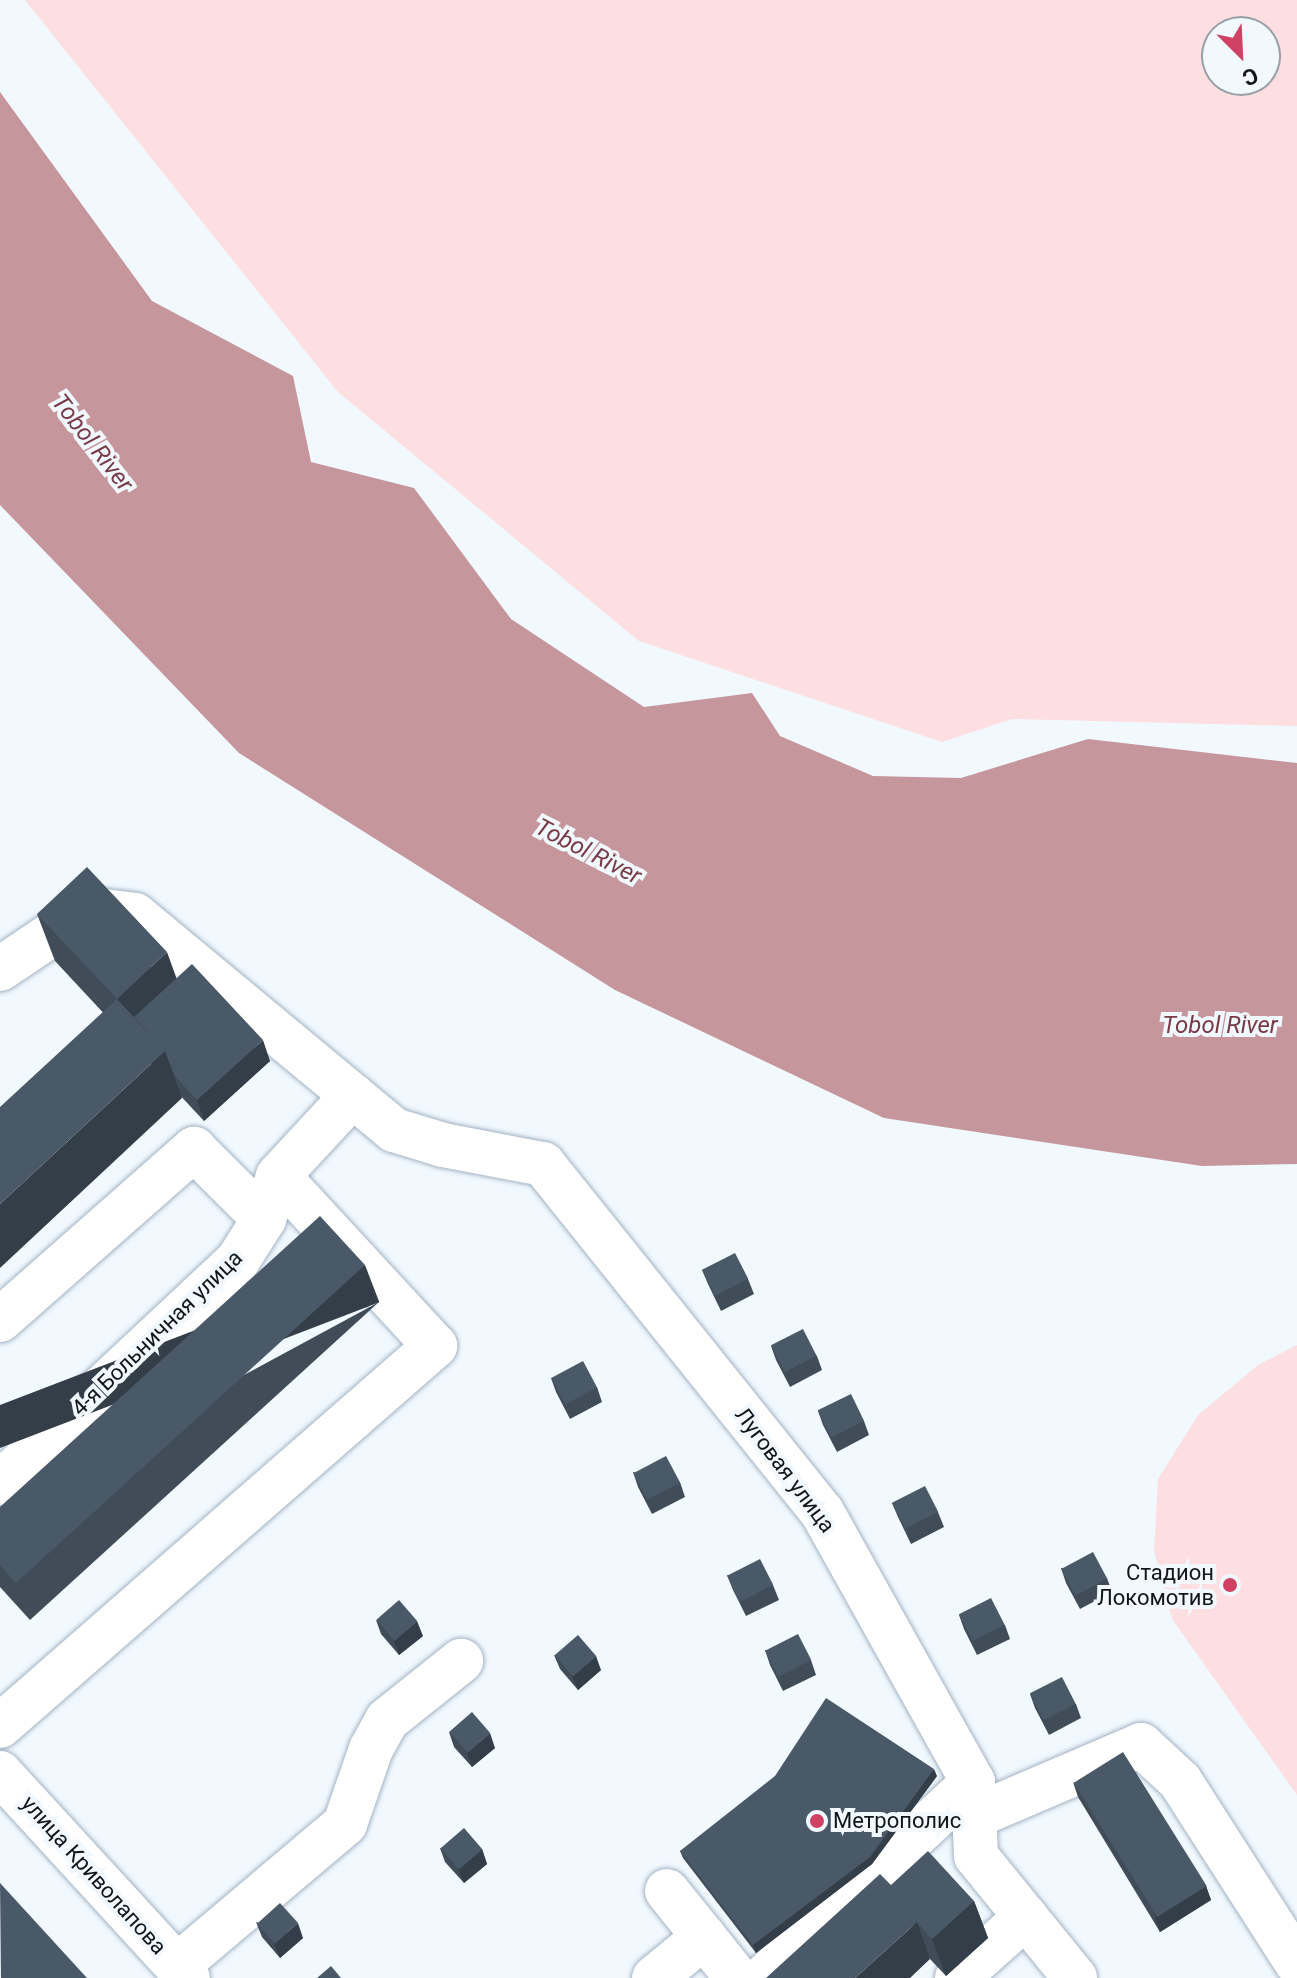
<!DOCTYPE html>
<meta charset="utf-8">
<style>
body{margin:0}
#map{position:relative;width:1297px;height:1978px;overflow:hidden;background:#f1f8fe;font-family:Roboto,sans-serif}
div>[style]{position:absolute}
.green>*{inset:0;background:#fddee1}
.water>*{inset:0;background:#c5969c}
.roads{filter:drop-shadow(0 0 2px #a3b3c3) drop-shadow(0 0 2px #a3b3c3)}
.minor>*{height:44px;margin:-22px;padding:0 22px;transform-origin:22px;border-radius:22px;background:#fff}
.wall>*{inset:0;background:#404d59}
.shaded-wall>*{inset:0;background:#343e48;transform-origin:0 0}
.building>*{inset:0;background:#4a5967;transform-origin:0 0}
.dots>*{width:22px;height:22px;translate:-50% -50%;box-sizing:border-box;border:4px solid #f1f8fe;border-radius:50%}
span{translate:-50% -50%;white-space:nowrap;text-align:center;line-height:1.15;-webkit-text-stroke:8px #f1f8fe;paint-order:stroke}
.street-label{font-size:22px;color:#11161c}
.poi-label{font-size:22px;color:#11161c}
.right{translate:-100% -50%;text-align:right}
.left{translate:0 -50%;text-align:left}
.water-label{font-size:24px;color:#783a45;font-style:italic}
.north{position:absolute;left:1201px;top:16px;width:80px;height:80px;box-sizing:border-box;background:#f1f8fe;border:2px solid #979ea4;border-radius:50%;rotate:156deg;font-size:22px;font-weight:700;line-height:32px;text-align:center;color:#11161c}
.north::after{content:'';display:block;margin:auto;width:28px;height:36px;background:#d04163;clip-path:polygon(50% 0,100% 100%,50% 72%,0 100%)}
</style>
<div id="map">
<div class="green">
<i style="clip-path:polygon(evenodd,25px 0,1297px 0,1297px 726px,1012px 719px,942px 742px,639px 641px,338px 392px,25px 0,1265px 32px,1265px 80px,1217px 80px,1217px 32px,1265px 32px)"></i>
<i style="clip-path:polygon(1297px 1345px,1297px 1795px,1172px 1619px,1154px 1551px,1158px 1479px,1198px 1415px,1258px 1365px)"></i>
</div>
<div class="water">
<i style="clip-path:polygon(0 92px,152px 301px,293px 376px,311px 462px,414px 488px,511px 619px,644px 707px,752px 693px,780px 736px,873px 776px,961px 778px,1088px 739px,1297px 763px,1297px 1164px,1202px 1166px,884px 1118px,615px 990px,239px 753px,0 505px)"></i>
</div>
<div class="roads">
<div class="minor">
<i style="left:0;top:969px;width:92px;rotate:-33.9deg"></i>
<i style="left:76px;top:918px;width:29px;rotate:-14deg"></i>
<i style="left:104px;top:911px;width:31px;rotate:7deg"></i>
<i style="left:135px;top:915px;width:337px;rotate:39.7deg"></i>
<i style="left:394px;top:1130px;width:51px;rotate:17deg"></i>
<i style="left:443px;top:1145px;width:102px;rotate:10.8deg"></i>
<i style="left:543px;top:1164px;width:446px;rotate:51.3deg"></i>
<i style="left:822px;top:1512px;width:309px;rotate:60.8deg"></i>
<i style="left:973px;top:1782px;width:74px;rotate:87.7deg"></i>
<i style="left:976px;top:1856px;width:157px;rotate:50.9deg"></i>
<i style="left:0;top:1320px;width:259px;rotate:-41.4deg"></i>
<i style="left:194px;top:1149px;width:99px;rotate:45deg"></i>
<i style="left:0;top:1483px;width:326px;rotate:-43.1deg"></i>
<i style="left:238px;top:1260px;width:49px;rotate:-57.6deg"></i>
<i style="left:264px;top:1219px;width:45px;rotate:-72deg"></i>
<i style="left:278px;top:1176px;width:110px;rotate:-47.2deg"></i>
<i style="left:0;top:1726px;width:578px;rotate:-41.14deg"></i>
<i style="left:435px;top:1346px;width:231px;rotate:-132.7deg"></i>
<i style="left:0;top:1773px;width:278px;rotate:47.5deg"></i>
<i style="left:973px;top:1817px;width:183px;rotate:-23.2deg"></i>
<i style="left:1141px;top:1745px;width:53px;rotate:42.7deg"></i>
<i style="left:1180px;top:1781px;width:216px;rotate:57.3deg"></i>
<i style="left:667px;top:1891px;width:112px;rotate:51.2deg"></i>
<i style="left:177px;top:1966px;width:220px;rotate:-40.2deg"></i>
<i style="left:345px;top:1824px;width:79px;rotate:-70.9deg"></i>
<i style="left:371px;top:1749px;width:33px;rotate:-61deg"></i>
<i style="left:387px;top:1720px;width:95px;rotate:-38.6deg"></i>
<i style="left:654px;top:1978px;width:65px;rotate:-39.4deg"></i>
<i style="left:763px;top:1978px;width:287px;rotate:-43deg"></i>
<i style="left:957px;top:1978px;width:92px;rotate:-41.5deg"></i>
</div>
</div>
<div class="wall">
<i style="clip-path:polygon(37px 914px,176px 978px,270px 1061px,204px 1121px,55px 961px)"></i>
<i style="clip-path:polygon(702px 1270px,748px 1279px,754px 1294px,721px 1311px,708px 1284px)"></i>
<i style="clip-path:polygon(379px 1302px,30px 1620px,0 1587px,0 1507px)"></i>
<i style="clip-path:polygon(771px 1346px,817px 1356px,822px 1370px,790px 1387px,776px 1360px)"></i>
<i style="clip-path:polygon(551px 1378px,597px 1387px,602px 1402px,570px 1419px,556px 1392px)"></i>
<i style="clip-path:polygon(818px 1411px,864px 1421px,869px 1435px,837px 1452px,823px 1425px)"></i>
<i style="clip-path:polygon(633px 1472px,680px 1482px,685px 1497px,652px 1514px,638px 1487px)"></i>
<i style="clip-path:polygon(892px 1503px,938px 1512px,944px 1527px,911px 1544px,898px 1517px)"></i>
<i style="clip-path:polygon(1061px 1568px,1107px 1578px,1112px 1592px,1080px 1609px,1066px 1583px)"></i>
<i style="clip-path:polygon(727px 1575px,773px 1585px,779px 1600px,746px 1616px,733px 1590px)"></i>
<i style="clip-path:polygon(959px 1615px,1005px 1625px,1010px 1639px,977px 1655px,964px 1629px)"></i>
<i style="clip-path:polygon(376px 1620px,423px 1636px,399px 1655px,381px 1634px)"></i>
<i style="clip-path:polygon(765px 1650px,811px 1660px,816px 1675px,783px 1691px,770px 1665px)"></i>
<i style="clip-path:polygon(554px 1655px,601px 1670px,578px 1690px,560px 1669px)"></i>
<i style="clip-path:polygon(1030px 1694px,1076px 1704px,1081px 1718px,1049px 1735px,1035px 1708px)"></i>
<i style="clip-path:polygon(449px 1732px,495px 1748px,472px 1767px,454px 1747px)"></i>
<i style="clip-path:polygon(937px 1776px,872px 1864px,756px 1953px,683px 1858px,680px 1851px)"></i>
<i style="clip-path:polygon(1073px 1782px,1206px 1886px,1211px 1900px,1160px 1932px,1078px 1797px)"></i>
<i style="clip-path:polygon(440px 1848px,482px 1849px,487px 1864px,464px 1883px,445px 1862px)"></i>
<i style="clip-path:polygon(891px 1885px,974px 1901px,988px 1938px,946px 1976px,930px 1959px)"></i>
<i style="clip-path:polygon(256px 1922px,303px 1938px,280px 1958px,262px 1937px)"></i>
</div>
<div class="shaded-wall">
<i style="clip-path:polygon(167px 952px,184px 999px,140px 1040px,117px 999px)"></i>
<i style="clip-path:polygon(263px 1040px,270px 1061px,204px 1121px,197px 1100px)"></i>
<i style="clip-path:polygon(165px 1051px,182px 1098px,0 1268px,0 1204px)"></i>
<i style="left:365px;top:1265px;width:40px;height:472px;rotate:69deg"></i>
<i style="clip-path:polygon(417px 1621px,423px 1636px,399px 1655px,394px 1641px)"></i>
<i style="clip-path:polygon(596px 1656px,601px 1670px,578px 1690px,572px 1676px)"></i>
<i style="clip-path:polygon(490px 1733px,495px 1748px,472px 1767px,467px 1753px)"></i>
<i style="clip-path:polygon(934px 1769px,937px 1776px,872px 1864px,756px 1953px,753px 1945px)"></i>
<i style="clip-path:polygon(482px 1849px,487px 1864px,464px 1883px,458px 1869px)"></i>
<i style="clip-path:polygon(1206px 1886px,1211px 1900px,1160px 1932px,1155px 1917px)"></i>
<i style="clip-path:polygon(974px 1901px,988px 1938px,946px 1976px,932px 1939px)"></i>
<i style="clip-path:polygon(917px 1922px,930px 1959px,910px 1978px,855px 1978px)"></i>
<i style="clip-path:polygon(298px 1923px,303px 1938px,280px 1958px,274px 1944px)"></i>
</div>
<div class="building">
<i style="clip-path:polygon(87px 867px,167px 952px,117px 999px,165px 1051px,0 1204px,0 1107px,117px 999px,37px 914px)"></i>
<i style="clip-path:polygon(192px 964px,263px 1040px,197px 1100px,175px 1076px,165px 1051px,134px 1017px)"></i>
<i style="clip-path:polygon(320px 1216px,365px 1265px,16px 1583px,0 1565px,0 1507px)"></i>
<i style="left:735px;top:1253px;width:29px;height:37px;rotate:63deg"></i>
<i style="left:803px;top:1329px;width:30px;height:36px;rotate:63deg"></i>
<i style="left:583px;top:1361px;width:30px;height:36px;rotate:62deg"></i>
<i style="left:851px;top:1394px;width:30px;height:37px;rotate:64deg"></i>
<i style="left:666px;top:1456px;width:30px;height:37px;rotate:62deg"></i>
<i style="left:925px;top:1486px;width:29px;height:37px;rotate:63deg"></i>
<i style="left:1093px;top:1552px;width:30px;height:36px;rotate:62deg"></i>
<i style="left:760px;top:1559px;width:29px;height:37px;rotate:63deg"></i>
<i style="left:991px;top:1598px;width:30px;height:36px;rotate:63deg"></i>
<i style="left:399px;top:1600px;width:28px;height:30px;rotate:49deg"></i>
<i style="left:798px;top:1634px;width:29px;height:37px;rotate:63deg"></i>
<i style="left:578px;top:1635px;width:28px;height:31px;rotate:49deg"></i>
<i style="left:1062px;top:1677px;width:30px;height:36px;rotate:63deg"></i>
<i style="clip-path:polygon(826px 1698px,934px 1769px,870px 1857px,753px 1945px,680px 1851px,775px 1776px)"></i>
<i style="left:472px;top:1712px;width:28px;height:30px;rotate:49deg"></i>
<i style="left:1123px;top:1752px;width:158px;height:58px;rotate:58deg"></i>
<i style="left:464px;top:1828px;width:28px;height:31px;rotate:49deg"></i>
<i style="clip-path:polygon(928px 1851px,974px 1901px,932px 1939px,917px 1922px,855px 1978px,766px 1978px,880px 1874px,891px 1885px)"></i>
<i style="clip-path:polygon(0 1883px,87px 1978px,1px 1978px)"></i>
<i style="left:280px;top:1903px;width:27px;height:31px;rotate:48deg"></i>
<i style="clip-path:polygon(331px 1966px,341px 1978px,317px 1978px)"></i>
</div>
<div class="dots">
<i style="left:1230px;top:1585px;background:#d04163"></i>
<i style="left:817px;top:1821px;background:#d04163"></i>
</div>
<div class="street-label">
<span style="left:157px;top:1333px;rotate:-44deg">4-я Больничная улица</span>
<span style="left:785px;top:1470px;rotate:53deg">Луговая улица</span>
<span style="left:94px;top:1875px;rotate:48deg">улица Криволапова</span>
</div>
<div class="poi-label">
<span class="right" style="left:1214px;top:1585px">Стадион<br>Локомотив</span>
<span class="left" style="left:833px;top:1821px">Метрополис</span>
</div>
<div class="water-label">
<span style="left:92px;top:443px;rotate:52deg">Tobol River</span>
<span style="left:588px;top:852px;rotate:27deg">Tobol River</span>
<span style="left:1220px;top:1026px">Tobol River</span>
</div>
<div class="north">С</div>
</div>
